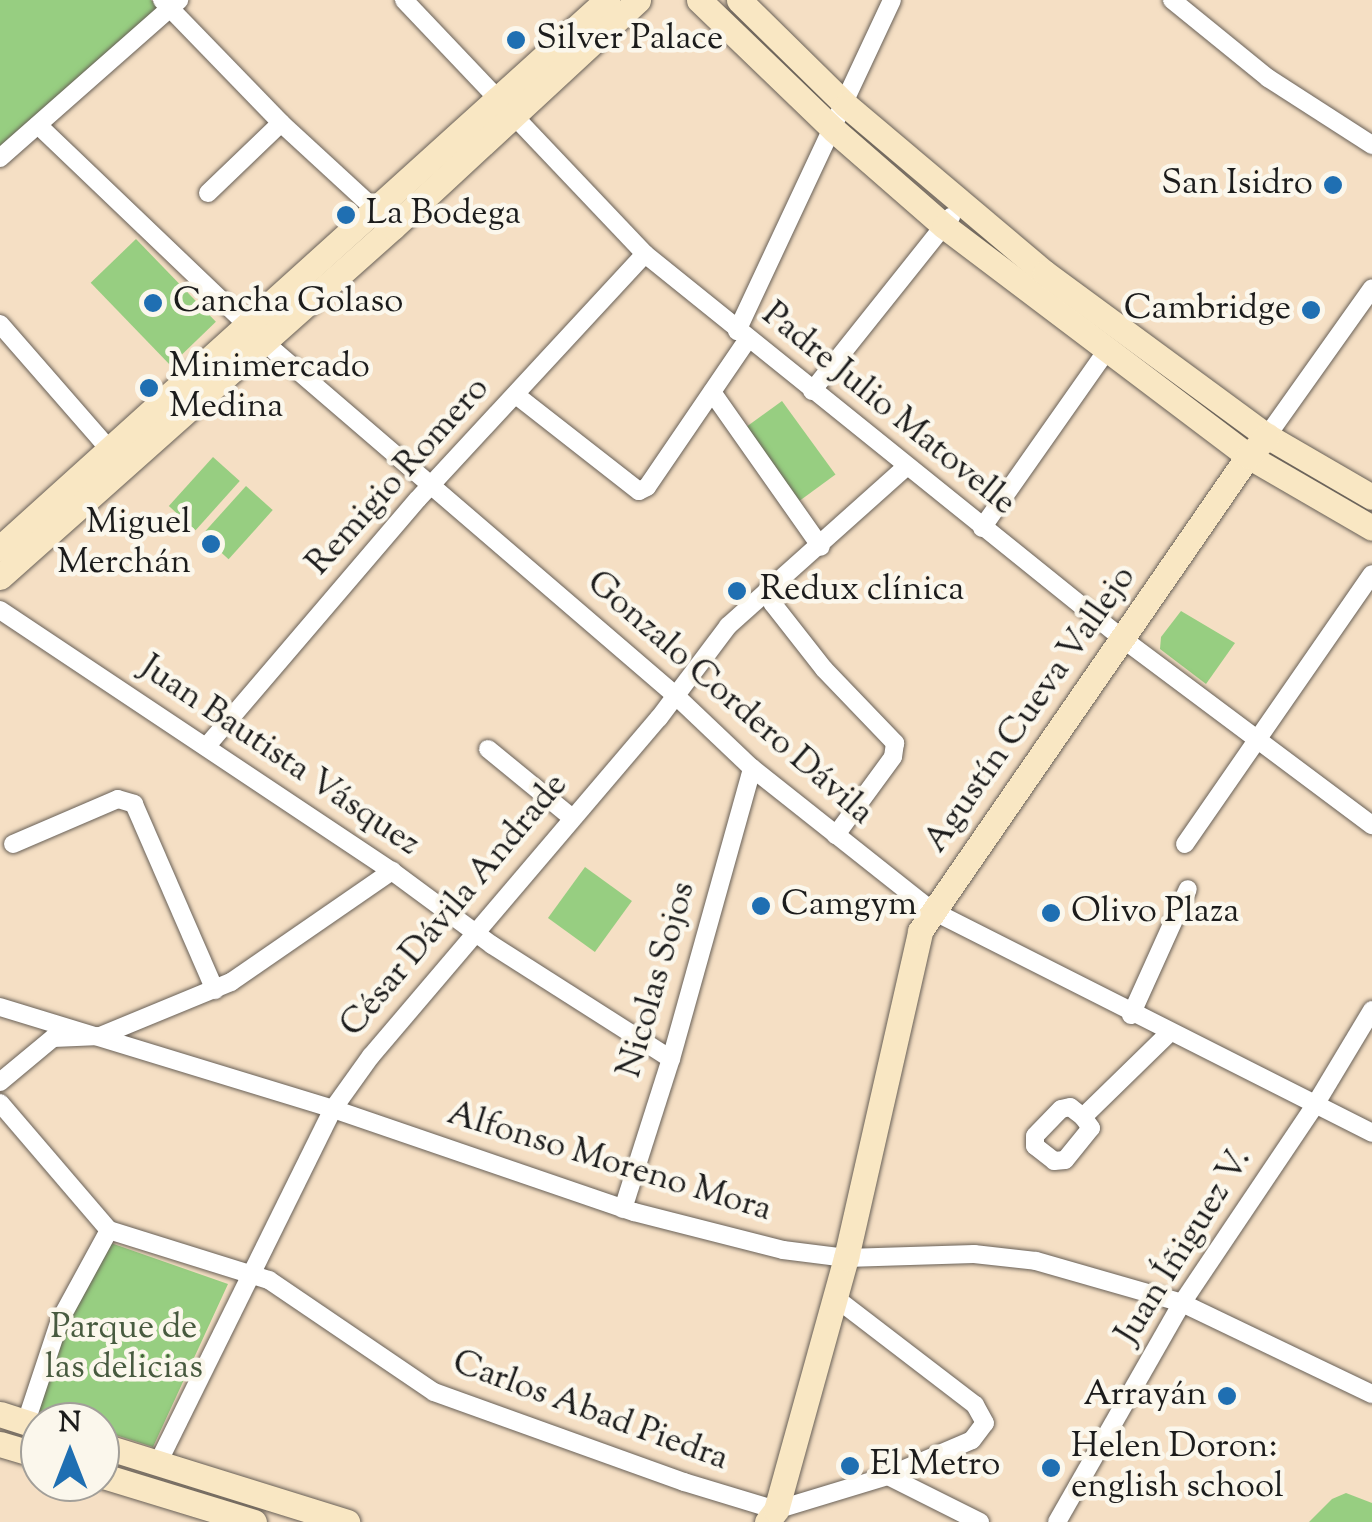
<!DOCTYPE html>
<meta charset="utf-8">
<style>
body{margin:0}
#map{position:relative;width:1372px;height:1522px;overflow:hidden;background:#f5dfc4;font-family:"Sorts Mill Goudy",serif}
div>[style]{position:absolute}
.green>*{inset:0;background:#97ce81;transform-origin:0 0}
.roads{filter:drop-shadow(0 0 2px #686057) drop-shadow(0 0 2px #686057)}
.street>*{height:18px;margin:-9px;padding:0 9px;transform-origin:9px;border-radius:9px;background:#fff}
.secondary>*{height:25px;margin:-12.5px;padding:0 12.5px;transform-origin:12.5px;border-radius:12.5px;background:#f9e7c3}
.dots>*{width:28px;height:28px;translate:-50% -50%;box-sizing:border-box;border:5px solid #fbf7ec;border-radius:50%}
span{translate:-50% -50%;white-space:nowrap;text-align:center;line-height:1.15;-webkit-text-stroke:9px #fbf7ec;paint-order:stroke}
.poi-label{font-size:35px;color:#1c1c1c}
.left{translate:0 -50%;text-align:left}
.right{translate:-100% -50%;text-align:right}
.street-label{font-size:35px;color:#1c1c1c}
.park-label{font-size:35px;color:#475a3f}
.north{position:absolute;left:20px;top:1402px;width:100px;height:100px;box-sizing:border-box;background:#fbf7ec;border:2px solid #a29f99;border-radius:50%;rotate:0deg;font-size:28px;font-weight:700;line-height:40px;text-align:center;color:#1c1c1c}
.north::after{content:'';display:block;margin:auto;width:35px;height:45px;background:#1f6fb2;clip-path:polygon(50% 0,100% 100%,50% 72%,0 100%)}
</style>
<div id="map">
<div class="green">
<i style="clip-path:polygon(0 0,151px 0,162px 10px,0 153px)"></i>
<i style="left:136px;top:239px;width:115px;height:63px;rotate:46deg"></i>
<i style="left:782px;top:401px;width:91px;height:46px;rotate:54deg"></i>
<i style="left:213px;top:457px;width:36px;height:66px;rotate:42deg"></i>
<i style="left:246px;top:486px;width:36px;height:66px;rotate:42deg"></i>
<i style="clip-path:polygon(1181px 611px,1235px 643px,1206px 684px,1160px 649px,1161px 637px)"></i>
<i style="left:585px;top:867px;width:58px;height:63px;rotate:36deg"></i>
<i style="clip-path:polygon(108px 1242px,228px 1284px,153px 1447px,100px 1430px,100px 1422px,74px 1422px,36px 1410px,63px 1322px)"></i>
<i style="clip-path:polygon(1346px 1493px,1372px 1503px,1372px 1522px,1309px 1522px,1332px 1499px)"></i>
</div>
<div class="roads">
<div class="street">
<i style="left:162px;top:0;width:171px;rotate:45.9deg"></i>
<i style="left:281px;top:123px;width:137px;rotate:42.6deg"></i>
<i style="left:404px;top:0;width:350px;rotate:46.5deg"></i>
<i style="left:645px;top:254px;width:614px;rotate:38.85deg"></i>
<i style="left:1123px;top:639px;width:311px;rotate:36.8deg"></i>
<i style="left:1172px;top:0;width:124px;rotate:39.1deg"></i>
<i style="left:1268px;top:78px;width:124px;rotate:32.8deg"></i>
<i style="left:38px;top:125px;width:330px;rotate:43.7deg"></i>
<i style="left:277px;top:353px;width:525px;rotate:40.67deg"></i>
<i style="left:675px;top:695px;width:106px;rotate:43.5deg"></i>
<i style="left:752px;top:768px;width:228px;rotate:38.4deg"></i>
<i style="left:931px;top:910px;width:494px;rotate:26.8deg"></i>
<i style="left:0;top:158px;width:239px;rotate:-41.4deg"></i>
<i style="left:208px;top:193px;width:101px;rotate:-43.8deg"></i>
<i style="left:0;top:324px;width:175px;rotate:48.9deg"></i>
<i style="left:737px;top:331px;width:365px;rotate:-64.9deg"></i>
<i style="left:812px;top:391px;width:223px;rotate:-51.4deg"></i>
<i style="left:712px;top:392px;width:189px;rotate:54.9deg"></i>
<i style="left:516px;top:395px;width:156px;rotate:38deg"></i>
<i style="left:639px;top:491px;width:9px;rotate:-27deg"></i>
<i style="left:647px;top:487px;width:179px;rotate:-55.7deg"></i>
<i style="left:1267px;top:436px;width:181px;rotate:-54.6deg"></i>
<i style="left:982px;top:528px;width:221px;rotate:-54.9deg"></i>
<i style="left:767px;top:590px;width:15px;rotate:67deg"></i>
<i style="left:773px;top:604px;width:83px;rotate:51.9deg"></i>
<i style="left:824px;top:669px;width:103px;rotate:46.2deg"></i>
<i style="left:895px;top:743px;width:14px;rotate:98deg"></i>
<i style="left:893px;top:757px;width:97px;rotate:126.2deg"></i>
<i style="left:0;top:610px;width:471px;rotate:33.7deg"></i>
<i style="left:392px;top:871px;width:124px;rotate:36.5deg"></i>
<i style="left:492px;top:945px;width:212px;rotate:32.5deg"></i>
<i style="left:206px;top:747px;width:326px;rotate:-49.5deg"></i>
<i style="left:418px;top:499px;width:334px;rotate:-47.2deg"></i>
<i style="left:488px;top:749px;width:107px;rotate:39.3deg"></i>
<i style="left:13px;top:844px;width:114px;rotate:-23.2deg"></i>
<i style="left:118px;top:799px;width:17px;rotate:17deg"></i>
<i style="left:134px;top:804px;width:203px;rotate:66.5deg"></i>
<i style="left:1185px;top:844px;width:328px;rotate:-55.3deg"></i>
<i style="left:0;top:1007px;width:348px;rotate:17deg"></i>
<i style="left:333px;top:1109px;width:318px;rotate:18.9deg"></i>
<i style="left:634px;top:1212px;width:154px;rotate:14.3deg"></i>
<i style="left:783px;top:1250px;width:64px;rotate:7.2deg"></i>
<i style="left:846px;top:1258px;width:128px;rotate:-1.8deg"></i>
<i style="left:974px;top:1254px;width:62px;rotate:6.4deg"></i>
<i style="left:1036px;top:1261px;width:152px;rotate:16deg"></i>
<i style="left:1182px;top:1303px;width:211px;rotate:25.6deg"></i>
<i style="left:1131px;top:1015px;width:138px;rotate:-65.7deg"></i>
<i style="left:0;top:1082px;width:69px;rotate:-39.7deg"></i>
<i style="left:53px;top:1038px;width:47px;rotate:-2.4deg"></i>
<i style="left:100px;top:1036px;width:142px;rotate:-22.4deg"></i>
<i style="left:231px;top:982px;width:196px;rotate:-34.6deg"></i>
<i style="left:0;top:1103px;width:167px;rotate:49.4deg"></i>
<i style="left:109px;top:1230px;width:168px;rotate:17.4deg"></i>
<i style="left:269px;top:1280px;width:199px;rotate:34.2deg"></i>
<i style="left:434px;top:1392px;width:266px;rotate:19.8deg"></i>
<i style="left:684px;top:1482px;width:96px;rotate:16.9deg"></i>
<i style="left:776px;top:1510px;width:117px;rotate:-16.9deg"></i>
<i style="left:888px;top:1476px;width:91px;rotate:-23.2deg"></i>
<i style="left:972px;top:1440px;width:21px;rotate:-53deg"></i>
<i style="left:985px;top:1423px;width:21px;rotate:-119deg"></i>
<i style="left:975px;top:1405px;width:178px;rotate:-142.5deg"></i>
<i style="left:1083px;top:1117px;width:16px;rotate:-142deg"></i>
<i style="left:1070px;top:1107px;width:9px;rotate:167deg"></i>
<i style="left:1061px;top:1109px;width:37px;rotate:134deg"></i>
<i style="left:1035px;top:1136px;width:10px;rotate:90deg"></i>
<i style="left:1035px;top:1146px;width:24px;rotate:38deg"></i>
<i style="left:1054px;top:1161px;width:11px;rotate:-5deg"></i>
<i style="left:1065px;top:1160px;width:41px;rotate:-50.9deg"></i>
<i style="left:1091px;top:1128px;width:14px;rotate:-126deg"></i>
<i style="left:1083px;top:1117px;width:120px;rotate:-44.3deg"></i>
<i style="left:623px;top:1209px;width:157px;rotate:-72.3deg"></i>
<i style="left:671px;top:1059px;width:302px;rotate:-74.4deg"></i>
<i style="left:26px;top:1422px;width:108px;rotate:-71.6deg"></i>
<i style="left:60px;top:1320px;width:102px;rotate:-61.4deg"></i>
<i style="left:158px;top:1463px;width:395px;rotate:-63.7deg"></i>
<i style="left:333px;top:1109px;width:65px;rotate:-54.4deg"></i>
<i style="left:371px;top:1056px;width:444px;rotate:-49.6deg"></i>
<i style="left:659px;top:718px;width:115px;rotate:-53.1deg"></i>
<i style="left:728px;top:626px;width:239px;rotate:-41.8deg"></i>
<i style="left:888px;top:1476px;width:103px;rotate:26.6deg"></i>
<i style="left:1057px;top:1522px;width:252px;rotate:-60.3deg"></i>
<i style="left:1182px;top:1303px;width:239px;rotate:-56.1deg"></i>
<i style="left:1315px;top:1105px;width:111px;rotate:-59deg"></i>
</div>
<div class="secondary">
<i style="left:699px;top:0;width:187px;rotate:43.9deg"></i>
<i style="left:834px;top:130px;width:146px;rotate:41.1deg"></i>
<i style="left:944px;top:226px;width:381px;rotate:37.1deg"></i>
<i style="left:1248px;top:456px;width:143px;rotate:30.1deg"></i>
<i style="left:739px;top:0;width:150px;rotate:44.5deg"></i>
<i style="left:846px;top:105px;width:260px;rotate:40.2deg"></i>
<i style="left:1045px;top:273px;width:275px;rotate:36.3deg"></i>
<i style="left:1267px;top:436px;width:121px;rotate:30.2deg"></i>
<i style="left:0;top:548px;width:818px;rotate:-42.08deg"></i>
<i style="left:0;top:577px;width:526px;rotate:-41.69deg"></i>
<i style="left:393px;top:227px;width:334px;rotate:-42.8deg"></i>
<i style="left:0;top:1414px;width:42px;rotate:18deg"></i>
<i style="left:0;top:1444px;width:42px;rotate:16.7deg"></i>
<i style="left:100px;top:1445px;width:259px;rotate:17.3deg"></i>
<i style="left:100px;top:1475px;width:161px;rotate:17deg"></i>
<i style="left:767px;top:1522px;width:15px;rotate:-53deg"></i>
<i style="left:776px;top:1510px;width:262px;rotate:-74.5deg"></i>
<i style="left:846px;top:1258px;width:335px;rotate:-77.2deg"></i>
<i style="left:920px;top:931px;width:577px;rotate:-55.37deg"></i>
<i style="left:1248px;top:456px;width:28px;rotate:-46deg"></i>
</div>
</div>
<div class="dots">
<i style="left:516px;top:40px;background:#1f6fb2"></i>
<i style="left:1333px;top:185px;background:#1f6fb2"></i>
<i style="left:346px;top:215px;background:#1f6fb2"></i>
<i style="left:153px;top:303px;background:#1f6fb2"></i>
<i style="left:1311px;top:310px;background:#1f6fb2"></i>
<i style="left:149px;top:388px;background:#1f6fb2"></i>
<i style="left:211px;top:544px;background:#1f6fb2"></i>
<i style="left:737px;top:591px;background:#1f6fb2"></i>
<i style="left:761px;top:906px;background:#1f6fb2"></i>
<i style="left:1051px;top:913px;background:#1f6fb2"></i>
<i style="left:1227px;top:1396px;background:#1f6fb2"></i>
<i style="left:850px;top:1466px;background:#1f6fb2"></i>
<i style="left:1051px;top:1468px;background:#1f6fb2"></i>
</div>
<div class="poi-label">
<span class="left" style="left:536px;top:40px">Silver Palace</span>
<span class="right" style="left:1313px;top:185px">San Isidro</span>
<span class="left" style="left:366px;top:215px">La Bodega</span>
<span class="left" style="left:173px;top:303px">Cancha Golaso</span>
<span class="right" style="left:1291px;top:310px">Cambridge</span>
<span class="left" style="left:169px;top:388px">Minimercado<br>Medina</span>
<span class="right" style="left:191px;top:544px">Miguel<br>Merchán</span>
<span class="left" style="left:760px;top:591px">Redux clínica</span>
<span class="left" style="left:781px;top:906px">Camgym</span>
<span class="left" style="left:1071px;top:913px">Olivo Plaza</span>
<span class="right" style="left:1207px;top:1396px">Arrayán</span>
<span class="left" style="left:1071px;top:1468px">Helen Doron:<br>english school</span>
<span class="left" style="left:870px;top:1466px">El Metro</span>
</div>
<div class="street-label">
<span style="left:888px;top:410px;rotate:39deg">Padre Julio Matovelle</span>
<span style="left:399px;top:477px;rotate:-48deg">Remigio Romero</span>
<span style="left:729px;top:699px;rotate:41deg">Gonzalo Cordero Dávila</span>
<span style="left:1031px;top:710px;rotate:-55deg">Agustín Cueva Vallejo</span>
<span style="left:279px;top:757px;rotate:34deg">Juan Bautista Vásquez</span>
<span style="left:455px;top:906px;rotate:-50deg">César Dávila Andrade</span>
<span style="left:658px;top:980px;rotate:-74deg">Nicolas Sojos</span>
<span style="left:609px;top:1163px;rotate:17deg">Alfonso Moreno Mora</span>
<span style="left:1185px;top:1247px;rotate:-58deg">Juan Íñiguez V.</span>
<span style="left:590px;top:1412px;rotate:20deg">Carlos Abad Piedra</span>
</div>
<div class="park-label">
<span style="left:124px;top:1349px">Parque de<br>las delicias</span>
</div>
<div class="north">N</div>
</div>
